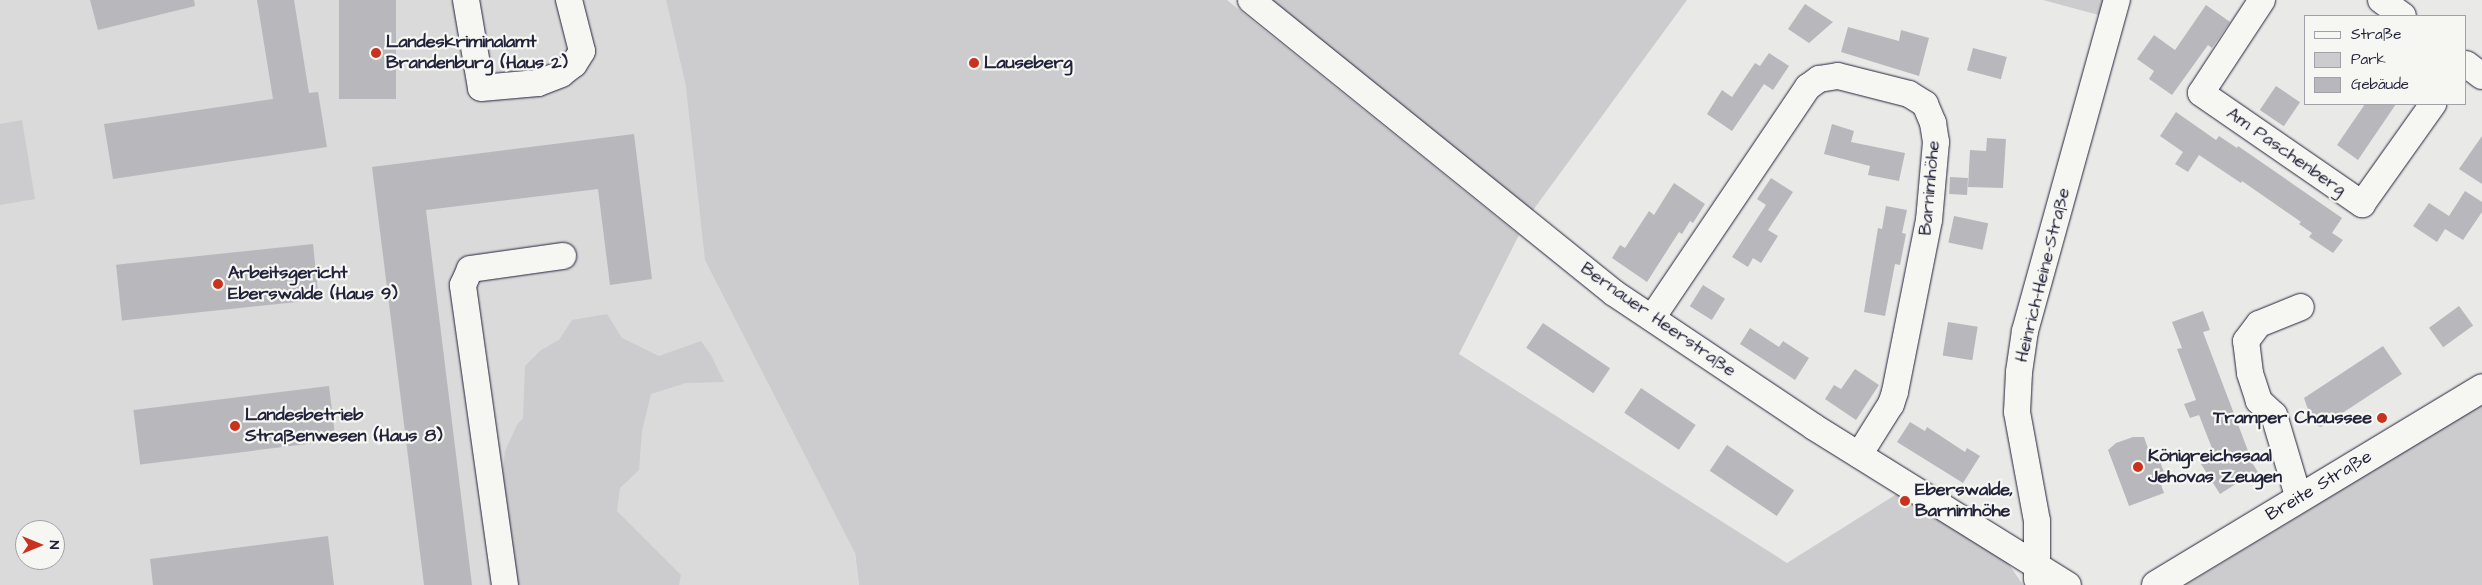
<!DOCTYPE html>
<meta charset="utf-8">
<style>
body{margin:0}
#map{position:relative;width:2482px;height:585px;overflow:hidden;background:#e9e9e7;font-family:"Architects Daughter",sans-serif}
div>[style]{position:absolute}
.built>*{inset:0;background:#dadada}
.green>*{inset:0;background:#ccccce}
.building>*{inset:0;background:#b8b8bc;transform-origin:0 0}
.roads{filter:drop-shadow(0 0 1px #22223b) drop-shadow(0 0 1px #22223b)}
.minor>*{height:26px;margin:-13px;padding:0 13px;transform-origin:13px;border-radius:13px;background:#f6f6f2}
.major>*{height:28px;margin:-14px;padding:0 14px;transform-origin:14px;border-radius:14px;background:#f6f6f2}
.dots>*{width:14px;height:14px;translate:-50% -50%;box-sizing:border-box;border:2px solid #f6f6f2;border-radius:50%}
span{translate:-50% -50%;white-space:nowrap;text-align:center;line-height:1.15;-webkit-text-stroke:4.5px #f6f6f2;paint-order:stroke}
.poi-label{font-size:18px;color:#22223b;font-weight:700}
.left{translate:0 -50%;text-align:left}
.right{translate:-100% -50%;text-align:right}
.street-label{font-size:18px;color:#22223b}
.legend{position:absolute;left:2304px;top:15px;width:162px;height:90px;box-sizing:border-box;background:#f6f6f2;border:1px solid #a1a1a9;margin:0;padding:6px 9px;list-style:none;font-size:15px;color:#22223b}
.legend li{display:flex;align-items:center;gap:10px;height:25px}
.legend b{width:25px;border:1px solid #a1a1a9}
.north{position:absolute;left:15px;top:520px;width:50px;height:50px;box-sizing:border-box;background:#f6f6f2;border:1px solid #a1a1a9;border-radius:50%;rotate:90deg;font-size:14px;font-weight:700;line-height:20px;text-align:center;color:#22223b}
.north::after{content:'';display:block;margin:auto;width:18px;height:22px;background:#c8321e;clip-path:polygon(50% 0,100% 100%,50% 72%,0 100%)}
</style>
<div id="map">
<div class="built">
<i style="clip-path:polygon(evenodd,0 0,666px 0,686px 87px,855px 554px,859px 585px,0 585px,0 0,25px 530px,55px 530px,55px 560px,25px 560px,25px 530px)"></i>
</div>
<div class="green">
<i style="clip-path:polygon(666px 0,1227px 0,1519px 235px,1459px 354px,1787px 563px,1900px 492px,2006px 560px,2023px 585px,859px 585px,855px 553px,705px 260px,686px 87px)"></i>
<i style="clip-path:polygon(1269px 0,1687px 0,1528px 217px)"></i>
<i style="clip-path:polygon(2043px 0,2110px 0,2106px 17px)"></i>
<i style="clip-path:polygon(22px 120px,35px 199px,0 205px,0 124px)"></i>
<i style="clip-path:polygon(607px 314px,622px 338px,659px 356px,701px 341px,711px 355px,724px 382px,686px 383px,651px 394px,642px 431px,639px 470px,620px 488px,617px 511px,681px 575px,679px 585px,509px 585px,500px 493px,505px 451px,517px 425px,523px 418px,525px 366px,541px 350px,559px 340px,572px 320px)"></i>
<i style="clip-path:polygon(2482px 402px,2482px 585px,2185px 585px,2315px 506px)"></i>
</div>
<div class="building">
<i style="clip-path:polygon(90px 0,194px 0,195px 6px,98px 30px)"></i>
<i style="clip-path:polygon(257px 0,294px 0,309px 93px,318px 92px,327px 147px,113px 179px,104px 124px,273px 99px)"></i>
<i style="left:339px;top:0;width:57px;height:99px"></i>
<i style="clip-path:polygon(1805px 4px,1833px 22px,1809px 43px,1788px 29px)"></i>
<i style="clip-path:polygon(2206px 5px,2230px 22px,2212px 48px,2208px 45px,2172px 95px,2149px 79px,2154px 71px,2137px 59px,2154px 35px,2175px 50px)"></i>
<i style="clip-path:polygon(1848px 27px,1899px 41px,1901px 30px,1929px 38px,1919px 76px,1841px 52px)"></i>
<i style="left:1973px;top:48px;width:35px;height:23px;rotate:15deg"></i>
<i style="clip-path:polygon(1769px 53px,1789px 66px,1773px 90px,1764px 84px,1732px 131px,1707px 114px,1722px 90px,1732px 97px,1755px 63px,1760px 66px)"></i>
<i style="left:2276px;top:86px;width:29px;height:29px;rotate:34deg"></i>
<i style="clip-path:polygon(2365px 104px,2396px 104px,2358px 160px,2337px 145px)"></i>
<i style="clip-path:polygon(2176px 112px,2216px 140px,2219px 136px,2237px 148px,2238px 146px,2342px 218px,2332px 233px,2343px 240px,2333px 253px,2309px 237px,2312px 233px,2299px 224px,2301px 222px,2242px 181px,2241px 183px,2199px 155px,2188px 172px,2175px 164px,2183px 152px,2160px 136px)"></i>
<i style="clip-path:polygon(1832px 124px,1854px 131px,1851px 142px,1905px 153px,1899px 181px,1868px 175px,1870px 166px,1824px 154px)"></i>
<i style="clip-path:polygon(634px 134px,652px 279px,610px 285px,598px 189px,426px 210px,472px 585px,424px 585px,372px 167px)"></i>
<i style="clip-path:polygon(2482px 136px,2482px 184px,2459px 169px)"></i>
<i style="clip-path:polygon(1987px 138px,2006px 139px,2003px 188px,1968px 187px,1970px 150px,1986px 151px)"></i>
<i style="left:1950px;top:177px;width:18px;height:17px;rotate:3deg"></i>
<i style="clip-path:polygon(1771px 178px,1793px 192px,1768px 230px,1778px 236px,1761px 263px,1753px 258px,1748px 267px,1732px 257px,1766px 205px,1757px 199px)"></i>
<i style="clip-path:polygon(1674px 183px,1705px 204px,1693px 223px,1690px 221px,1682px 234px,1679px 232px,1647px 282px,1612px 258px,1620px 245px,1625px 248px,1649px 211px,1654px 215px)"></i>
<i style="clip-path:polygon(2465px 191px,2482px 202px,2482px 212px,2463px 240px,2445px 229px,2437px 242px,2413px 226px,2429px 203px,2449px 216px)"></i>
<i style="clip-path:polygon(1886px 206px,1907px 210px,1902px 233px,1906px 234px,1900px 265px,1895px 264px,1885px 316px,1864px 312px,1878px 228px,1882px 229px)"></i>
<i style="left:1954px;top:216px;width:35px;height:27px;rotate:12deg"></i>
<i style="left:313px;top:244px;width:56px;height:198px;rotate:84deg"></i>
<i style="left:1703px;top:285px;width:26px;height:25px;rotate:32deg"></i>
<i style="left:2459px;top:306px;width:24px;height:37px;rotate:54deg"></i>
<i style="clip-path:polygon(2203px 311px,2210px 330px,2203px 332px,2253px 464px,2259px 474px,2250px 475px,2220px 494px,2201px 464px,2215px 456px,2199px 415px,2190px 418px,2184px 404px,2196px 400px,2177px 349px,2182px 348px,2172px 322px)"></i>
<i style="left:1948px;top:322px;width:30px;height:34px;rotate:9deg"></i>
<i style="left:1543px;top:323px;width:81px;height:30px;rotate:34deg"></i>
<i style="clip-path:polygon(1750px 328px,1779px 347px,1783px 341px,1809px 358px,1795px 380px,1740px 344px)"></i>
<i style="clip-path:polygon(2383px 346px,2402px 374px,2321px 427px,2313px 424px,2304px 398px)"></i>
<i style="clip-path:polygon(1855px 369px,1879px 385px,1856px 420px,1825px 399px,1834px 385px,1841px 389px)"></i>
<i style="left:329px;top:386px;width:55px;height:197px;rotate:83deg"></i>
<i style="left:1641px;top:388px;width:66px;height:30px;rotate:34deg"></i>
<i style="clip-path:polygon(1910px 422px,1925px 431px,1927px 427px,1965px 452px,1967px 448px,1980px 456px,1963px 483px,1897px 442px)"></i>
<i style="clip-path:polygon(2133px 437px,2144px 437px,2150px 454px,2156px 451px,2167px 480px,2160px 482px,2164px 493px,2129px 506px,2108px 450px,2116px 443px)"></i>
<i style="left:1727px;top:445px;width:81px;height:31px;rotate:34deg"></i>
<i style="clip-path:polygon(328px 536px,334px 585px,153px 585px,150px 559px)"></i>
</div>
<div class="roads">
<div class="minor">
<i style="left:466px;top:0;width:89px;rotate:80.3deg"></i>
<i style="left:481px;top:88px;width:57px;rotate:-5deg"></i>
<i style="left:538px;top:83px;width:25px;rotate:-21deg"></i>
<i style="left:561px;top:74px;width:16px;rotate:-38deg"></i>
<i style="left:574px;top:64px;width:15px;rotate:-58deg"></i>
<i style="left:582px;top:51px;width:53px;rotate:-104.3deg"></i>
<i style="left:1251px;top:0;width:466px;rotate:38.9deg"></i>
<i style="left:1614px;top:293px;width:241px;rotate:33.8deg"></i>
<i style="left:1814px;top:427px;width:299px;rotate:31.9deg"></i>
<i style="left:2262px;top:0;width:111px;rotate:123.3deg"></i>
<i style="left:2201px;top:93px;width:196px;rotate:34.6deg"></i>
<i style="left:2362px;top:204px;width:123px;rotate:-54.6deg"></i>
<i style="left:2381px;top:0;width:27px;rotate:36deg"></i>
<i style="left:2466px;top:64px;width:20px;rotate:37deg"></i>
<i style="left:1652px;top:318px;width:279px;rotate:-56deg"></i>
<i style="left:1808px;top:87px;width:14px;rotate:-36deg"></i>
<i style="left:1819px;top:79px;width:19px;rotate:-9deg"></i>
<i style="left:1838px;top:76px;width:73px;rotate:14.2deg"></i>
<i style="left:1909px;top:94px;width:19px;rotate:32deg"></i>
<i style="left:1925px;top:104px;width:21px;rotate:67deg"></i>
<i style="left:1933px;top:123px;width:19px;rotate:81deg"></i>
<i style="left:1936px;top:142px;width:78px;rotate:95.1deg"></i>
<i style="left:1929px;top:220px;width:175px;rotate:101.2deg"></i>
<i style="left:1895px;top:392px;width:13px;rotate:108deg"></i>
<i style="left:1891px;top:404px;width:60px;rotate:122.1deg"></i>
<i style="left:2299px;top:499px;width:88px;rotate:-106.6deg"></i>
<i style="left:2274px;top:415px;width:21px;rotate:-137deg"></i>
<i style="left:2259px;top:401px;width:29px;rotate:-108deg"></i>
<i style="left:2250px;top:373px;width:32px;rotate:-97deg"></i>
<i style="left:2246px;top:341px;width:21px;rotate:-53deg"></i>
<i style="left:2259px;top:324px;width:45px;rotate:-22deg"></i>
<i style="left:2037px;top:579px;width:58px;rotate:-90deg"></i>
<i style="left:2037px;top:521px;width:111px;rotate:-100.4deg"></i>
<i style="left:2017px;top:412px;width:40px;rotate:-87.1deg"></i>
<i style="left:2019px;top:372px;width:41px;rotate:-81.7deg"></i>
<i style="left:2025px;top:331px;width:344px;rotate:-74.5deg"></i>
<i style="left:505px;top:585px;width:303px;rotate:-98deg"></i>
<i style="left:463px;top:285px;width:17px;rotate:-66deg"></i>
<i style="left:470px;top:269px;width:94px;rotate:-8deg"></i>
</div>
<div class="major">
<i style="left:2156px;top:585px;width:381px;rotate:-31.1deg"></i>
</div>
</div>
<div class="dots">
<i style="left:376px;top:53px;background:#c8321e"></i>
<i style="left:974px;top:63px;background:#c8321e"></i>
<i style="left:218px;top:284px;background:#c8321e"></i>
<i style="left:2382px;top:418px;background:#c8321e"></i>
<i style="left:235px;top:426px;background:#c8321e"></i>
<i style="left:2138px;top:467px;background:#c8321e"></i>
<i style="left:1905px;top:501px;background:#c8321e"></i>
</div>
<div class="poi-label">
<span class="left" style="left:386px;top:53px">Landeskriminalamt<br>Brandenburg (Haus 2)</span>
<span class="left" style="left:984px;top:63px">Lauseberg</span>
<span class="left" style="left:228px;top:284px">Arbeitsgericht<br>Eberswalde (Haus 9)</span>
<span class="left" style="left:245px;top:426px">Landesbetrieb<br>Straßenwesen (Haus 8)</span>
<span class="right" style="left:2372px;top:418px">Tramper Chaussee</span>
<span class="left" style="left:2148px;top:467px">Königreichssaal<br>Jehovas Zeugen</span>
<span class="left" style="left:1915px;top:501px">Eberswalde,<br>Barnimhöhe</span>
</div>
<div class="street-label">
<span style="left:2286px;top:152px;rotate:35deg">Am Paschenberg</span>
<span style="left:1930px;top:188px;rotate:-85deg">Barnimhöhe</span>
<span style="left:2043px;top:275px;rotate:-76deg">Heinrich-Heine-Straße</span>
<span style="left:1658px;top:320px;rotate:35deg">Bernauer Heerstraße</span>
<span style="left:2319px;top:486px;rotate:-31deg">Breite Straße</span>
</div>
<ul class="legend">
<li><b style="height:6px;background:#f6f6f2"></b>Straße</li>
<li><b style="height:14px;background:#ccccce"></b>Park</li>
<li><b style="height:14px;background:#b8b8bc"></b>Gebäude</li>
</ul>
<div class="north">N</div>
</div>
